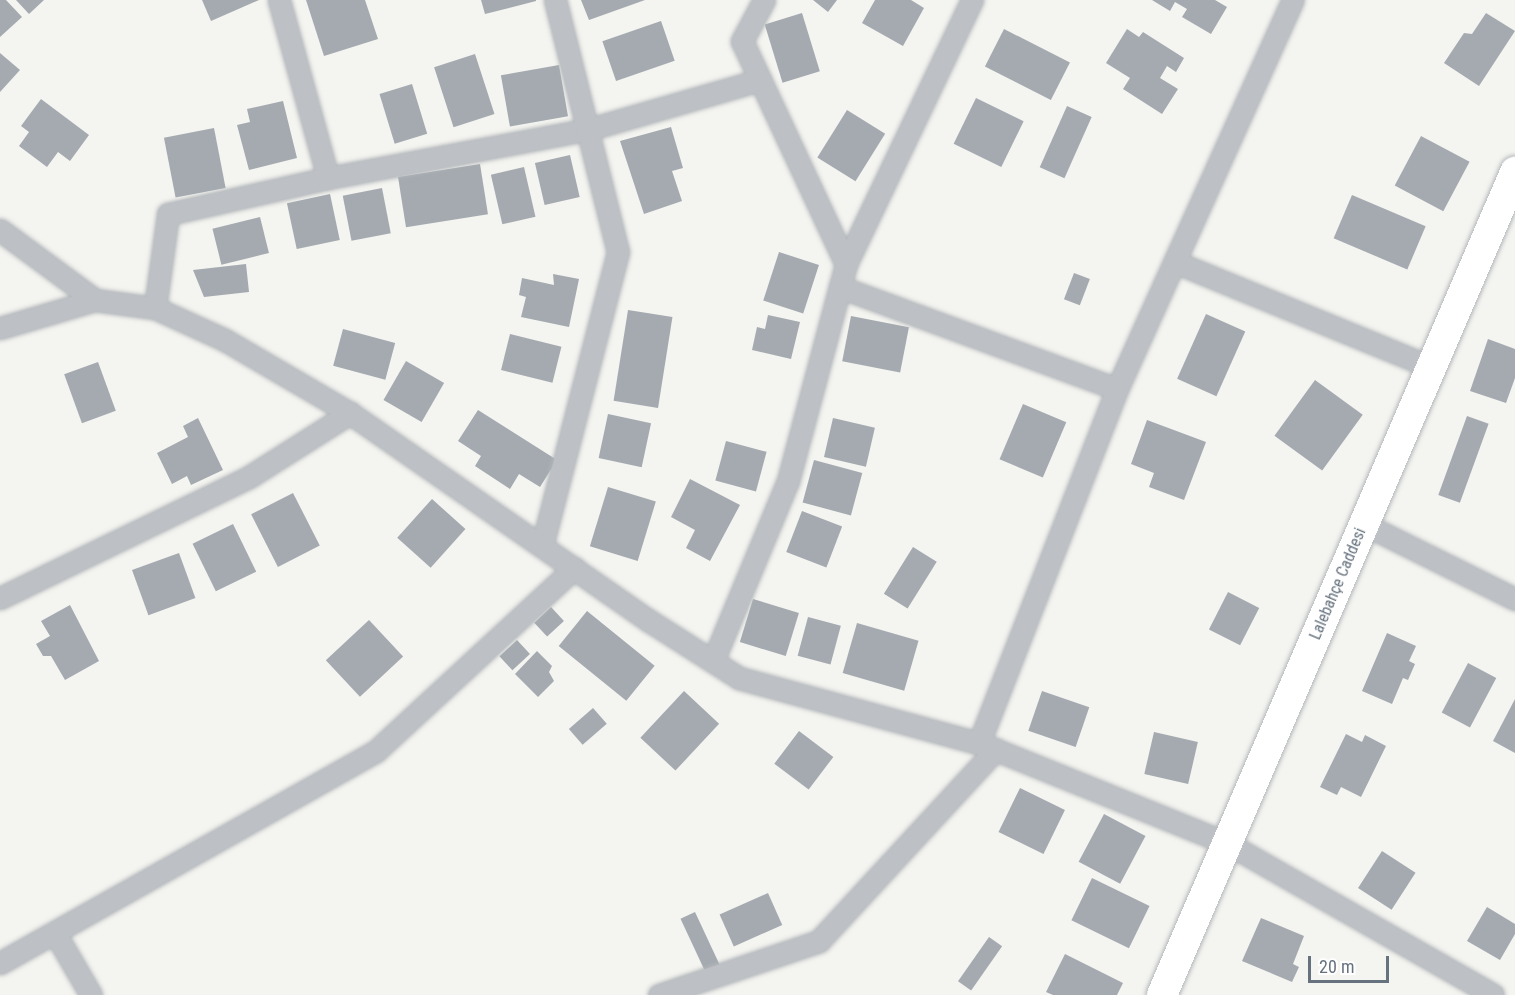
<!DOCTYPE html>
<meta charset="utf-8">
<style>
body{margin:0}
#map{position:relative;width:1515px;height:995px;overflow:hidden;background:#f4f4f0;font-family:"Roboto Condensed",sans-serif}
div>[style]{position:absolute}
.building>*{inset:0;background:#a4aab0;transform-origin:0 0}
.roads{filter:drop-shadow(0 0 2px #b2b6ba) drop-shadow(0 0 2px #b2b6ba)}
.street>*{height:21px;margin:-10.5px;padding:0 10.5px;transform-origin:10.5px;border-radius:10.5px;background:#bdc0c4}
.secondary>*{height:30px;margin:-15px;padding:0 15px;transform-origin:15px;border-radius:15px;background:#fff}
span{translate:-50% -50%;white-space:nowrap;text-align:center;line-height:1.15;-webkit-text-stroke:6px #fff;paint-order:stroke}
.street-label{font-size:16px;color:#66727e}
.scale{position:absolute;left:1308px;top:956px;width:81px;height:27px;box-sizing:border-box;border:3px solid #66727e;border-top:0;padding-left:8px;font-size:18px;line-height:21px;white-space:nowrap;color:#66727e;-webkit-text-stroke:4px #fff;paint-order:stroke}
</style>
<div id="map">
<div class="building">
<i style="clip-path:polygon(0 0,6px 0,22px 17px,0 37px)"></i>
<i style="clip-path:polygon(16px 0,44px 0,29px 14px)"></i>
<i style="clip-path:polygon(202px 0,259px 0,211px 21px)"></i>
<i style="clip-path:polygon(306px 0,365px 0,378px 39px,324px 56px)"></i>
<i style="clip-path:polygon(481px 0,536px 0,536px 1px,485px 14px)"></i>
<i style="clip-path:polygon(581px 0,645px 0,589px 20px)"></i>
<i style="clip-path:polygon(813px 0,837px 0,828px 12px)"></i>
<i style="clip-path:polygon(875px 0,911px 0,924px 8px,903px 46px,862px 23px)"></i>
<i style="clip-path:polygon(1152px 0,1215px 0,1227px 7px,1211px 34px,1182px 17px,1187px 9px,1175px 2px,1170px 11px)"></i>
<i style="left:802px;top:13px;width:61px;height:39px;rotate:73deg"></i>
<i style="clip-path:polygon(1486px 13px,1515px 31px,1479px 86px,1444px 63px,1464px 33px,1472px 34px)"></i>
<i style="left:661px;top:21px;width:42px;height:62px;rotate:71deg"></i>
<i style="left:1004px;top:29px;width:74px;height:42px;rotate:27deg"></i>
<i style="clip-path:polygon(1127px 29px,1139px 37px,1143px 32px,1184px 58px,1176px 72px,1167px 66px,1160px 78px,1178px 89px,1162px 114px,1123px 89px,1130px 78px,1106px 63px)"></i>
<i style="clip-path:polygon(0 53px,20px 70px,0 92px)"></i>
<i style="left:475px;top:54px;width:63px;height:43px;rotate:72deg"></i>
<i style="left:559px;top:65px;width:52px;height:59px;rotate:80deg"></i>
<i style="left:412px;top:84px;width:52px;height:34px;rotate:73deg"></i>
<i style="left:976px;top:98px;width:53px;height:51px;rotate:26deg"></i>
<i style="clip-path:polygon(41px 99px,89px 135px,70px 161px,58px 152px,47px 167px,19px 146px,29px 132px,21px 126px)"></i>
<i style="clip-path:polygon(283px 101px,297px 158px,249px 170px,237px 125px,250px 122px,247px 109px)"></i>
<i style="left:1067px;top:106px;width:27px;height:67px;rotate:24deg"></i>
<i style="left:847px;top:110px;width:45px;height:56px;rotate:32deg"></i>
<i style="clip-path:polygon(671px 127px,683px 168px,672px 171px,682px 201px,644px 214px,620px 141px)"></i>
<i style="left:214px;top:128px;width:61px;height:51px;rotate:79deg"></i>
<i style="left:1421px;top:136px;width:55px;height:56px;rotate:28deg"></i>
<i style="left:570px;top:155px;width:43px;height:36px;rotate:77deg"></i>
<i style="left:480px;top:164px;width:51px;height:83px;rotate:81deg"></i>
<i style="left:524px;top:167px;width:51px;height:34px;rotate:77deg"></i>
<i style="left:382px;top:188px;width:46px;height:40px;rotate:79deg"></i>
<i style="left:330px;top:194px;width:47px;height:44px;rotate:78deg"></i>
<i style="left:1352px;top:195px;width:80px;height:47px;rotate:23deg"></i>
<i style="left:260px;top:217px;width:37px;height:49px;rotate:76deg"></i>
<i style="left:779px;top:252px;width:42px;height:51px;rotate:18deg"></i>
<i style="clip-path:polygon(246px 264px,249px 292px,204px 297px,193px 270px)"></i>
<i style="left:1074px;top:273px;width:17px;height:28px;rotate:21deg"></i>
<i style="clip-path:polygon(553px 274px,579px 279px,569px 327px,521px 317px,526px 297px,519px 295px,522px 278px,554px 285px)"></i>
<i style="left:628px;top:310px;width:45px;height:92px;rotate:9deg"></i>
<i style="left:1206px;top:314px;width:43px;height:71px;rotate:24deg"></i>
<i style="clip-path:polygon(768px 315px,800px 322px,791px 359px,752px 350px,757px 327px,765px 329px)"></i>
<i style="left:851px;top:316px;width:59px;height:46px;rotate:11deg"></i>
<i style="left:343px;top:329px;width:54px;height:38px;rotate:15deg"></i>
<i style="left:510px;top:334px;width:53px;height:37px;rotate:14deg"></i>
<i style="clip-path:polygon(1488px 339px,1515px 349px,1515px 378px,1506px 403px,1470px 391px)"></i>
<i style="left:406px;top:361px;width:44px;height:45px;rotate:30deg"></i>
<i style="left:98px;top:362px;width:52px;height:36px;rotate:70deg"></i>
<i style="left:1315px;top:380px;width:59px;height:69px;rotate:36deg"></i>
<i style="left:1023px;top:404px;width:47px;height:60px;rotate:23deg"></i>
<i style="clip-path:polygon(478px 410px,557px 460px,540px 487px,519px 474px,510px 489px,475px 466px,481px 456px,458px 441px)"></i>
<i style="left:608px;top:414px;width:44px;height:45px;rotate:12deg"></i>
<i style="left:1467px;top:416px;width:23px;height:84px;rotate:20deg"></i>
<i style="clip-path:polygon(198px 418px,223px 470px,191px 485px,187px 476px,172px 484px,157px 453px,188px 437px,183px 426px)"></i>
<i style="left:833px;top:418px;width:43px;height:40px;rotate:13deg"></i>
<i style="clip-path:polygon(1147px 420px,1206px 442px,1184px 500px,1149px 487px,1154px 473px,1131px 464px)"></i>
<i style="left:726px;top:441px;width:42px;height:41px;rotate:15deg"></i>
<i style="left:814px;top:460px;width:50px;height:44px;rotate:15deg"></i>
<i style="clip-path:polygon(690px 479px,740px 505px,710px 561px,686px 548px,695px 530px,671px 517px)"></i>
<i style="left:608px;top:487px;width:50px;height:62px;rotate:17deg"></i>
<i style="left:293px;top:493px;width:59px;height:47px;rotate:63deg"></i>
<i style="left:432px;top:499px;width:45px;height:52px;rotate:42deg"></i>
<i style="left:802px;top:511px;width:43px;height:44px;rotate:21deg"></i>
<i style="left:233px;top:524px;width:53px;height:45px;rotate:64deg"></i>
<i style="left:913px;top:547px;width:28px;height:55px;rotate:32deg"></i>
<i style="left:179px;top:553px;width:48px;height:50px;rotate:70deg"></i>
<i style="left:1228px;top:592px;width:35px;height:42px;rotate:27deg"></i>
<i style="left:753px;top:599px;width:48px;height:45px;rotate:17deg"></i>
<i style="clip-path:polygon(70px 605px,99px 661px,65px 680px,51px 656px,43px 656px,36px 644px,50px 636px,41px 621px)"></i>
<i style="left:551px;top:607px;width:19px;height:23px;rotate:47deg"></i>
<i style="left:587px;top:611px;width:87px;height:45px;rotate:39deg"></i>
<i style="left:808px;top:617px;width:34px;height:40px;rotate:15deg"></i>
<i style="left:369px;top:620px;width:50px;height:59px;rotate:47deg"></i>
<i style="left:857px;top:623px;width:64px;height:52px;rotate:16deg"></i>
<i style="clip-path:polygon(1387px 633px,1416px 646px,1409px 661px,1415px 664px,1408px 680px,1403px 678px,1392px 704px,1362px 691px)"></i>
<i style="left:517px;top:640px;width:19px;height:24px;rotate:47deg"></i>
<i style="clip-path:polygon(537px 651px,552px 666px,549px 672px,554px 681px,538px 697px,515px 674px)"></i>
<i style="left:1468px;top:663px;width:32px;height:56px;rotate:28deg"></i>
<i style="left:684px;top:691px;width:48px;height:64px;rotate:43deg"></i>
<i style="left:1042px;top:691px;width:50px;height:42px;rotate:19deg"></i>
<i style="clip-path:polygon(1515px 699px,1515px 753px,1493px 741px)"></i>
<i style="left:593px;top:708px;width:21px;height:32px;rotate:49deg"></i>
<i style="left:799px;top:731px;width:43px;height:41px;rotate:37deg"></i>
<i style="left:1154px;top:732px;width:45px;height:43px;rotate:13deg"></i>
<i style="clip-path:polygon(1346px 734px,1362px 742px,1365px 735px,1386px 746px,1361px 797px,1341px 787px,1337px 795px,1320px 787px)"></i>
<i style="left:1020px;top:788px;width:50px;height:49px;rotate:26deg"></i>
<i style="left:1104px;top:814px;width:47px;height:54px;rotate:28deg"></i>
<i style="left:1382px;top:851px;width:40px;height:44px;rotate:33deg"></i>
<i style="left:1092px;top:878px;width:64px;height:47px;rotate:26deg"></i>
<i style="left:768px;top:893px;width:35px;height:53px;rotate:66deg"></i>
<i style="clip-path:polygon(1487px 907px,1515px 924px,1515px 934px,1500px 960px,1467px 941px)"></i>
<i style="left:695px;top:912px;width:63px;height:16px;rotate:65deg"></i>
<i style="clip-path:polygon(1261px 918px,1304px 936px,1293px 964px,1299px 967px,1292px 982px,1242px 961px)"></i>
<i style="left:989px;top:937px;width:16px;height:54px;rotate:35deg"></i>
<i style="clip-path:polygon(1065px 954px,1123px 983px,1117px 995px,1053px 995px,1046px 992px)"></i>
</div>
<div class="roads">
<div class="street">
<i style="left:279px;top:0;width:185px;rotate:74.6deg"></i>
<i style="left:764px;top:0;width:47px;rotate:118.2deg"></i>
<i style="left:742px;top:41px;width:246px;rotate:65deg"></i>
<i style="left:0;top:230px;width:118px;rotate:36.4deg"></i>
<i style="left:1175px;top:262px;width:277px;rotate:22.3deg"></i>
<i style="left:840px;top:287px;width:295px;rotate:20.2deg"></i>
<i style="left:155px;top:308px;width:95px;rotate:-82.1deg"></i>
<i style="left:168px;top:214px;width:164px;rotate:-12.7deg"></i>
<i style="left:328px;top:178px;width:267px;rotate:-10.6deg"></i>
<i style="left:590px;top:129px;width:177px;rotate:-16.1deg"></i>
<i style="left:0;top:328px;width:99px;rotate:-16.4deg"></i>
<i style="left:95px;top:300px;width:61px;rotate:7.6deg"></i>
<i style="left:155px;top:308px;width:77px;rotate:24.6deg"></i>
<i style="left:225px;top:340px;width:145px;rotate:30.3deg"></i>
<i style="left:350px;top:413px;width:363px;rotate:34.8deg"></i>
<i style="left:648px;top:620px;width:108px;rotate:32.5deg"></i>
<i style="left:739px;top:678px;width:249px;rotate:15.2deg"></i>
<i style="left:979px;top:743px;width:267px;rotate:22deg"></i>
<i style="left:1227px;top:843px;width:306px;rotate:29.7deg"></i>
<i style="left:1364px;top:524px;width:169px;rotate:26.4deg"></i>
<i style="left:542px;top:546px;width:304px;rotate:-75.5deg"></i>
<i style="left:618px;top:252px;width:260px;rotate:-104deg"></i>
<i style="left:0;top:598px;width:277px;rotate:-25.9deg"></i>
<i style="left:249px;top:477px;width:120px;rotate:-32.4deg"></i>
<i style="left:713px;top:661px;width:195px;rotate:-67.4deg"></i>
<i style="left:788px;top:481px;width:225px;rotate:-75deg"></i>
<i style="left:846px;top:264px;width:293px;rotate:-64.5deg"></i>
<i style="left:979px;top:743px;width:380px;rotate:-68.7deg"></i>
<i style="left:1117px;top:389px;width:427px;rotate:-65.7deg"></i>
<i style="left:55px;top:933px;width:72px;rotate:59.9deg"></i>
<i style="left:0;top:963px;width:432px;rotate:-29.4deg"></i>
<i style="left:376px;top:751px;width:270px;rotate:-42.7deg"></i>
<i style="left:659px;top:995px;width:169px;rotate:-18.6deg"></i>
<i style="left:819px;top:941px;width:261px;rotate:-47.3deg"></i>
</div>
<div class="secondary">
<i style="left:1162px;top:995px;width:896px;rotate:-66.78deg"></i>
</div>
</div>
<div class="street-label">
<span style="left:1338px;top:584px;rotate:-67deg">Lalebahçe Caddesi</span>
</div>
<div class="scale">20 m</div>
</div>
